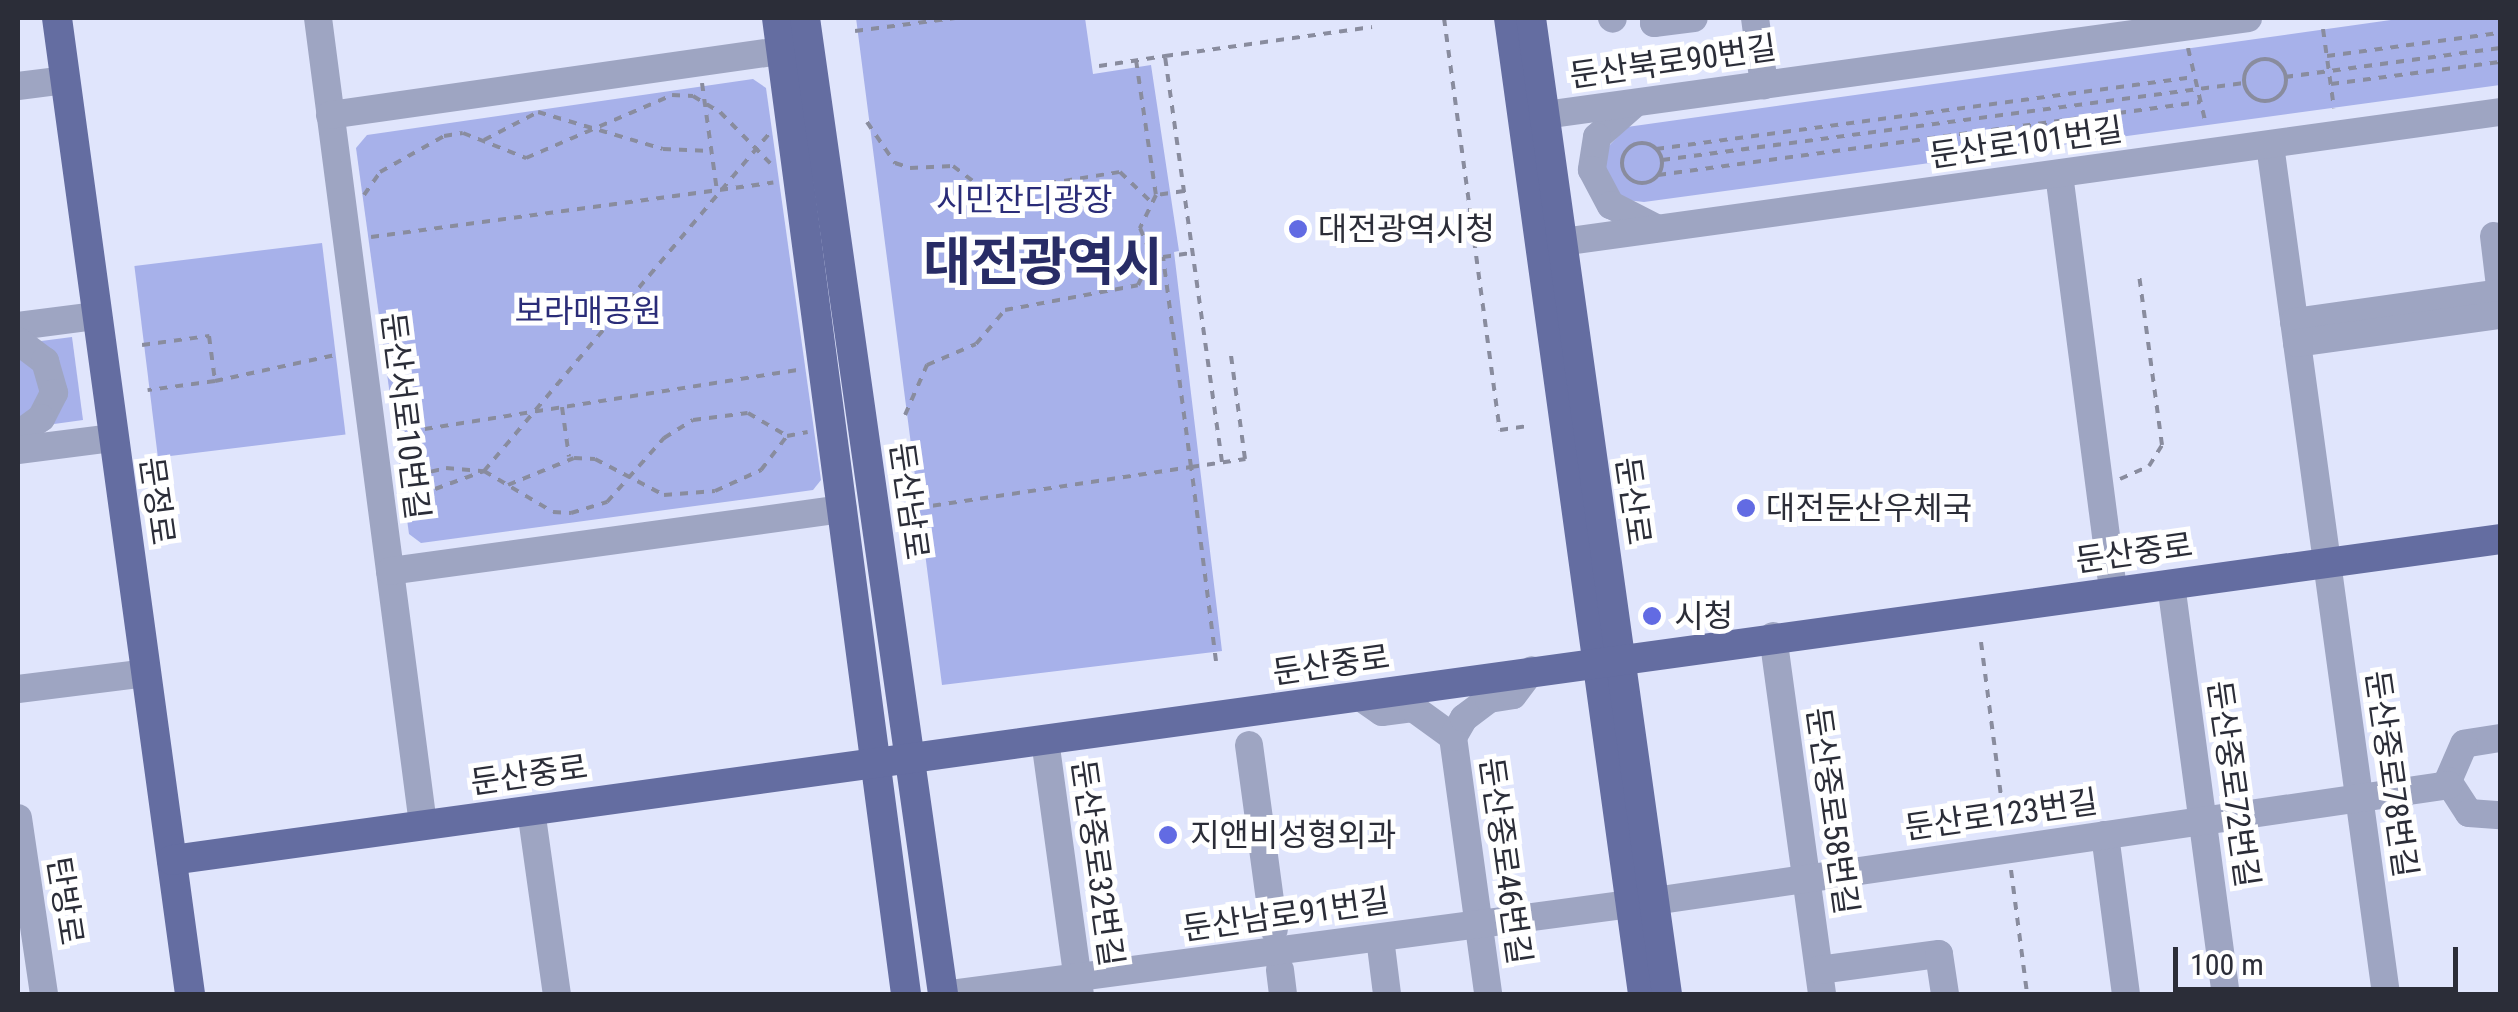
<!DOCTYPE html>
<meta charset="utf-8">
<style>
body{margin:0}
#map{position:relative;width:2518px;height:1012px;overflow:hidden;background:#e0e5fc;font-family:"Roboto Condensed","Noto Sans KR",sans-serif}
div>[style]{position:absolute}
.green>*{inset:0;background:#a7b1ea;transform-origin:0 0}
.path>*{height:4px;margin-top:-2px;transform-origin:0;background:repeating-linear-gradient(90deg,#898c9e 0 8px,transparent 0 16px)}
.path>.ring{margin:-2px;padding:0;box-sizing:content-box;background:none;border:4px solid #898c9e;border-radius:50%}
.minor>*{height:28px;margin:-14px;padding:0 14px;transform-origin:14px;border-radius:14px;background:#9ea5c2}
.major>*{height:30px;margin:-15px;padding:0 15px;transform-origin:15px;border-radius:15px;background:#646da1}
.dots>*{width:28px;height:28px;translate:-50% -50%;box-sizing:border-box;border:5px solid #fff;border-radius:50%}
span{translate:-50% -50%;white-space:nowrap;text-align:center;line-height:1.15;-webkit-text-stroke:10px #fff;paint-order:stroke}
.street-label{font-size:32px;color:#2b2d38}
.park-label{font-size:32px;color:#2a2c78}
.poi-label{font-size:32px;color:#2b2d38}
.left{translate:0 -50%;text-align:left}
.town-label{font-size:52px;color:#282c66;font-weight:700}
.frame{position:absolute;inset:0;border:20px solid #2b2d38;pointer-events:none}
.scale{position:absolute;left:2173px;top:947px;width:285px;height:45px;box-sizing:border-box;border:5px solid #2b2d38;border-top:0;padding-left:12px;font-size:30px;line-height:35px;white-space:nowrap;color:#2b2d38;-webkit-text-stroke:8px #fff;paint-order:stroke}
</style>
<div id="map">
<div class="green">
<i style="clip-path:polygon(856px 18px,1085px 18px,1093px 74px,1151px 65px,1179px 251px,1174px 252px,1222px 651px,942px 685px)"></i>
<i style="clip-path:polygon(2405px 18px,2500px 18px,2500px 85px,1644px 202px,1626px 200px,1609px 188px,1603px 152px,1627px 127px)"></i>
<i style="clip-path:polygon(753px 79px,766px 88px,821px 480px,813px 490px,421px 543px,409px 534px,356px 148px,367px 135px)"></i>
<i style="left:322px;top:243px;width:193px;height:189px;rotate:83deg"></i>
<i style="clip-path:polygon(72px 337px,83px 420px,18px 429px,18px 344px)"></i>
</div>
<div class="path">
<i style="left:1444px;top:18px;width:416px;rotate:82.3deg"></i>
<i style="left:1500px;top:430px;width:28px;rotate:-8deg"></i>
<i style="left:2323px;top:29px;width:80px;rotate:82.1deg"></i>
<i style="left:855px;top:31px;width:101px;rotate:-7.4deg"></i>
<i style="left:2188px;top:48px;width:79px;rotate:76.8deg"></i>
<i style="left:2327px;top:56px;width:175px;rotate:-7.6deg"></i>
<i class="ring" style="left:2244px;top:59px;width:38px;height:38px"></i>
<i style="left:1136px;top:60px;width:136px;rotate:81.6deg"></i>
<i style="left:1099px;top:66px;width:67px;rotate:-8.6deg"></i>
<i style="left:2285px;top:77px;width:217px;rotate:-7.7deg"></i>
<i style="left:702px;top:83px;width:109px;rotate:82.1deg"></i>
<i style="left:2331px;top:84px;width:170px;rotate:-7.4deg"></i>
<i style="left:867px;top:122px;width:50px;rotate:55.7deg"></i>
<i style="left:895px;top:163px;width:16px;rotate:18deg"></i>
<i style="left:910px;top:168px;width:43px;rotate:-2.7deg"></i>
<i style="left:953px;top:166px;width:35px;rotate:37deg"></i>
<i style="left:981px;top:187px;width:20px;rotate:11deg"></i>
<i style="left:1001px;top:191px;width:121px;rotate:-9.1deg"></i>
<i style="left:1120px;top:172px;width:42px;rotate:44deg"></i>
<i style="left:484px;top:140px;width:61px;rotate:-27.4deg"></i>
<i style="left:538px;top:112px;width:130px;rotate:16.5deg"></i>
<i style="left:663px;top:149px;width:48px;rotate:2.4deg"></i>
<i class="ring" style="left:1622px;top:143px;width:36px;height:36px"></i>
<i style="left:1656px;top:149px;width:543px;rotate:-7.62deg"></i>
<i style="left:1662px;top:160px;width:587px;rotate:-7.54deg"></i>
<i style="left:1658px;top:175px;width:547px;rotate:-7.67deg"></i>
<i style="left:1184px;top:191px;width:28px;rotate:172deg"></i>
<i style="left:1156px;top:195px;width:37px;rotate:116deg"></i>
<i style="left:1140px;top:228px;width:23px;rotate:67deg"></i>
<i style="left:1149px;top:249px;width:16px;rotate:30deg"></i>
<i style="left:1163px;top:257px;width:30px;rotate:-8deg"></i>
<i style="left:364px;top:195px;width:28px;rotate:-55deg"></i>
<i style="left:380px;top:172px;width:73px;rotate:-29.4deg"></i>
<i style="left:444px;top:136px;width:19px;rotate:-9deg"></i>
<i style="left:463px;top:133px;width:68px;rotate:21.6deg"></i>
<i style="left:526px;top:158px;width:159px;rotate:-23.3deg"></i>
<i style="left:672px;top:95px;width:21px;rotate:3deg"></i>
<i style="left:693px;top:96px;width:31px;rotate:31deg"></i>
<i style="left:720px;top:112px;width:73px;rotate:45.6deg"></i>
<i style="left:371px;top:237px;width:406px;rotate:-7.7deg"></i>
<i style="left:142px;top:345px;width:68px;rotate:-7.7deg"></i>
<i style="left:209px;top:336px;width:45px;rotate:82.4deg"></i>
<i style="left:215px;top:381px;width:68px;rotate:172.3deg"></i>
<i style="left:215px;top:381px;width:123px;rotate:-12.2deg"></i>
<i style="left:562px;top:407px;width:50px;rotate:82deg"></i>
<i style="left:905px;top:415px;width:55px;rotate:-66.3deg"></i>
<i style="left:927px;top:365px;width:53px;rotate:-23.2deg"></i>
<i style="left:976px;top:344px;width:45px;rotate:-49.5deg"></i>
<i style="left:1005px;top:310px;width:135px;rotate:-10.6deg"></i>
<i style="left:1138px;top:285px;width:37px;rotate:-64deg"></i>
<i style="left:393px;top:434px;width:411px;rotate:-9deg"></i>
<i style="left:1222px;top:462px;width:410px;rotate:-98deg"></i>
<i style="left:1165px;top:56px;width:209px;rotate:-8deg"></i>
<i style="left:400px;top:479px;width:47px;rotate:-13.4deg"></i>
<i style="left:446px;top:468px;width:38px;rotate:5deg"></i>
<i style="left:484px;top:471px;width:80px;rotate:30.7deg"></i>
<i style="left:553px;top:512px;width:18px;rotate:3deg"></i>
<i style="left:571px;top:513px;width:38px;rotate:-17deg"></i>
<i style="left:607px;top:502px;width:86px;rotate:-48.3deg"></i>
<i style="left:664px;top:438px;width:34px;rotate:-32deg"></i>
<i style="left:693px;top:420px;width:55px;rotate:-7.3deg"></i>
<i style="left:748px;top:413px;width:45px;rotate:30.5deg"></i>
<i style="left:2120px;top:479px;width:32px;rotate:-24deg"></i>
<i style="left:2149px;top:466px;width:25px;rotate:-58deg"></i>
<i style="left:2162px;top:445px;width:173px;rotate:-97.7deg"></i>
<i style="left:508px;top:485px;width:71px;rotate:-22.2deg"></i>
<i style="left:574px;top:458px;width:21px;rotate:3deg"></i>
<i style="left:595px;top:459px;width:78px;rotate:27.6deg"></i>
<i style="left:664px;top:495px;width:51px;rotate:-4.5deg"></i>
<i style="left:715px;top:491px;width:51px;rotate:-24.5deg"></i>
<i style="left:761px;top:470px;width:43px;rotate:-52.6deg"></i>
<i style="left:787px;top:436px;width:21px;rotate:-11deg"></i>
<i style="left:403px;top:490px;width:32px;rotate:-2deg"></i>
<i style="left:435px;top:489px;width:52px;rotate:-20.2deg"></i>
<i style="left:484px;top:471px;width:441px;rotate:-49.8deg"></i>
<i style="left:917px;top:508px;width:277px;rotate:-8.5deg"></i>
<i style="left:1191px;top:467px;width:212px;rotate:-97.6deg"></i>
<i style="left:1981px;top:642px;width:186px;rotate:82.6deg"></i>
<i style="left:1216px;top:661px;width:196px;rotate:-97.3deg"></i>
<i style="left:1191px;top:467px;width:55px;rotate:-8.4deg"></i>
<i style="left:1245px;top:459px;width:105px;rotate:-97.7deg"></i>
<i style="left:2011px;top:870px;width:125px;rotate:82.6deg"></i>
</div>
<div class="minor">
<i style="left:318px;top:18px;width:813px;rotate:82.58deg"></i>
<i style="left:1612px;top:18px;width:1px;rotate:45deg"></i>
<i style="left:1654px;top:18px;width:5px;rotate:90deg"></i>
<i style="left:1654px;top:23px;width:40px;rotate:-7.1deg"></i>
<i style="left:1755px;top:18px;width:68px;rotate:82.3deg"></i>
<i style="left:18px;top:86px;width:47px;rotate:-7.3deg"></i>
<i style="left:1633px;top:105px;width:48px;rotate:138.4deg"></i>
<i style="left:1597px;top:137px;width:33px;rotate:99deg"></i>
<i style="left:1592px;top:170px;width:40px;rotate:62deg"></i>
<i style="left:1611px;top:205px;width:51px;rotate:27.1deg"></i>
<i style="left:330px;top:115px;width:456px;rotate:-8.1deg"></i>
<i style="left:1523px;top:118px;width:732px;rotate:-7.85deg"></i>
<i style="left:2270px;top:145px;width:857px;rotate:82.22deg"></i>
<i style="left:2059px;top:174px;width:420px;rotate:82.6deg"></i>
<i style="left:2494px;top:236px;width:50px;rotate:83.2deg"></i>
<i style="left:1562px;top:242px;width:947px;rotate:-7.89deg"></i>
<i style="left:2294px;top:322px;width:208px;rotate:-8deg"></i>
<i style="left:18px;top:326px;width:79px;rotate:-7.3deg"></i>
<i style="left:18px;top:341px;width:34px;rotate:37deg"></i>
<i style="left:45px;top:361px;width:33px;rotate:74deg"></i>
<i style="left:54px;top:393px;width:28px;rotate:117deg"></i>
<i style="left:41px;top:418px;width:29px;rotate:144deg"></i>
<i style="left:2297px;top:343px;width:205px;rotate:-7.9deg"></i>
<i style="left:18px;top:450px;width:96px;rotate:-7.2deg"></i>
<i style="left:390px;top:571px;width:457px;rotate:-7.8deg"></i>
<i style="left:2171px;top:584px;width:414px;rotate:82.4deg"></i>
<i style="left:1773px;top:636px;width:361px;rotate:82.2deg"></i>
<i style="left:18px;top:689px;width:129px;rotate:-7.1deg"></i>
<i style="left:1359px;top:696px;width:28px;rotate:35deg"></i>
<i style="left:1382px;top:712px;width:31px;rotate:-7deg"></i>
<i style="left:1413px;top:708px;width:49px;rotate:35.9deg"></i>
<i style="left:1453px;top:737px;width:259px;rotate:82.2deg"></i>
<i style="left:1453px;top:737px;width:22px;rotate:-60deg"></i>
<i style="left:1464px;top:718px;width:31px;rotate:-37deg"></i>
<i style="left:1489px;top:699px;width:24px;rotate:-9deg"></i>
<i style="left:1513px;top:695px;width:31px;rotate:-53deg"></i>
<i style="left:2500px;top:738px;width:36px;rotate:171deg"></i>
<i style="left:2464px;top:744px;width:40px;rotate:113.4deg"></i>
<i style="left:2448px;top:781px;width:38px;rotate:57deg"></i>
<i style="left:2469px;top:813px;width:31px;rotate:4deg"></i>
<i style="left:1045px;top:740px;width:256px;rotate:82.2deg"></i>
<i style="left:1249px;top:745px;width:186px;rotate:82.3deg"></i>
<i style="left:531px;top:810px;width:186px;rotate:82deg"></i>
<i style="left:18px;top:818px;width:178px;rotate:81.6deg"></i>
<i style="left:2105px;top:835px;width:160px;rotate:82.5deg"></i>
<i style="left:1654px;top:901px;width:803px;rotate:-8.3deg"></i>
<i style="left:1380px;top:938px;width:56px;rotate:82.9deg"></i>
<i style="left:1280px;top:970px;width:24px;rotate:83deg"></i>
<i style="left:1819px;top:970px;width:121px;rotate:-7.6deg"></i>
<i style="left:1939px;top:954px;width:40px;rotate:81.5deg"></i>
<i style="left:951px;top:994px;width:685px;rotate:-7.55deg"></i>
</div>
<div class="major">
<i style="left:57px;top:18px;width:985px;rotate:82.24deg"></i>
<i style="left:777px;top:18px;width:984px;rotate:82.47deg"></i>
<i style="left:805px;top:18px;width:986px;rotate:81.95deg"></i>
<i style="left:1509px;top:18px;width:985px;rotate:82.18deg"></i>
<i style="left:1531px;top:18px;width:985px;rotate:82.07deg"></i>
<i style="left:172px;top:860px;width:2350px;rotate:-7.85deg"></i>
</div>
<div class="dots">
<i style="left:1298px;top:229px;background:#626be3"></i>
<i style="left:1746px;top:508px;background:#626be3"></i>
<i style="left:1652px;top:616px;background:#626be3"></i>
<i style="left:1168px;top:835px;background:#626be3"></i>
</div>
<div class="street-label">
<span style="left:1673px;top:62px;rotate:-8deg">둔산북로90번길</span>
<span style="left:2026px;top:143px;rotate:-8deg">둔산로101번길</span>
<span style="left:405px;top:416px;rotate:83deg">둔산서로10번길</span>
<span style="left:157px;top:501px;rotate:82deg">문정로</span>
<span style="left:909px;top:501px;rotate:82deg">둔산남로</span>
<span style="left:1633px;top:501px;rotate:82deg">둔산로</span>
<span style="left:2134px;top:553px;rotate:-8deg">둔산중로</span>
<span style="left:1331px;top:665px;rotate:-8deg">둔산중로</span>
<span style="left:2391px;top:774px;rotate:82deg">둔산중로78번길</span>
<span style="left:529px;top:775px;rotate:-8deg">둔산중로</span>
<span style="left:2233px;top:784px;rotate:82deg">둔산중로72번길</span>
<span style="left:1832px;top:811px;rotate:82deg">둔산중로58번길</span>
<span style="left:2001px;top:815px;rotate:-8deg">둔산로123번길</span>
<span style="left:1505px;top:861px;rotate:82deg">둔산중로46번길</span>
<span style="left:1097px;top:863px;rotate:82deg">둔산중로32번길</span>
<span style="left:65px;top:901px;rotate:81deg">탄방로</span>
<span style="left:1286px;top:915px;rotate:-8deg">둔산남로91번길</span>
</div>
<div class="park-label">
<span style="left:1024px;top:200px">시민잔디광장</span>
<span style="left:588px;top:311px">보라매공원</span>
</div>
<div class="poi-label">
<span class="left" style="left:1318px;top:229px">대전광역시청</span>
<span class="left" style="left:1766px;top:508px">대전둔산우체국</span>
<span class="left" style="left:1674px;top:616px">시청</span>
<span class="left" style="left:1190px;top:835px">지앤비성형외과</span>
</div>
<div class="town-label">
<span style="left:1043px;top:263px">대전광역시</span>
</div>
<div class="frame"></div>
<div class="scale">100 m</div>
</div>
